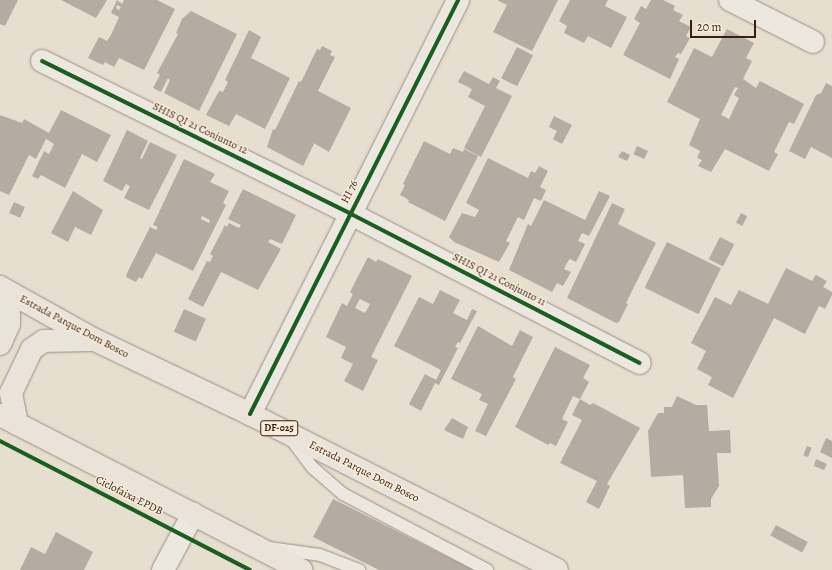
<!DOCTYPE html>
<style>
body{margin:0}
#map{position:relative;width:832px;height:570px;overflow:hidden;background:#e6dece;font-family:Alegreya,serif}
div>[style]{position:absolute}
.building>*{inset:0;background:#b4aca1;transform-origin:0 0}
.roads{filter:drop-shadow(0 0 1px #999086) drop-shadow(0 0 1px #999086)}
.lane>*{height:12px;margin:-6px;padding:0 6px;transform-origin:6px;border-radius:6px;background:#ece7df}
.street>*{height:22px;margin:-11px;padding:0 11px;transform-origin:11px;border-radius:11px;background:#ece7df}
.primary>*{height:22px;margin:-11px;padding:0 11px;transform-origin:11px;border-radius:11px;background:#e9e3da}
.cycleway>*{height:4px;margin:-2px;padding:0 2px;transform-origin:2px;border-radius:2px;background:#1b5e20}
span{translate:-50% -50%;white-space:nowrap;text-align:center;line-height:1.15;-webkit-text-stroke:3px #f6ecd9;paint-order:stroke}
.shield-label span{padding:1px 3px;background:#f6ecd9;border:1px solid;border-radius:3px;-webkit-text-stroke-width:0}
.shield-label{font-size:10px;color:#3b1e10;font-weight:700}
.street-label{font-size:11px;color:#3b1e10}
.scale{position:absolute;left:690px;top:20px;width:66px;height:18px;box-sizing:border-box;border:2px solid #3b1e10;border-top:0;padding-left:5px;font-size:12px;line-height:14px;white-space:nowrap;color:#3b1e10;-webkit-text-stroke:3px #f6ecd9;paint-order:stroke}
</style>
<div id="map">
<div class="building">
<i style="clip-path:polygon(0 0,18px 0,5px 26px,0 24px)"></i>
<i style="clip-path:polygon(61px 0,107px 0,96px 18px)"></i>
<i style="clip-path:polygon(evenodd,117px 0,122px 4px,124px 0,157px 0,175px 9px,144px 70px,119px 58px,114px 67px,105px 62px,103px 65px,88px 58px,99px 37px,107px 41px,111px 35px,119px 17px,111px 13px,117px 0,117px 5px,121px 7px,119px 10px,116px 8px,117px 5px)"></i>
<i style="clip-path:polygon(497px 0,558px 0,532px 51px,493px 32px,507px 5px)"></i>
<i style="clip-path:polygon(570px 0,608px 0,605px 6px,627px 17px,611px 48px,588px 36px,584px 43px,564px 33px,567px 26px,559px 21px)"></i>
<i style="clip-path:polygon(651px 0,663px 0,675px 6px,673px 10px,683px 15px,679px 21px,691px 27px,686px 36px,690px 38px,681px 54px,678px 53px,675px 57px,679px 59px,670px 79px,623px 55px,640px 23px,634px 19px,641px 6px,646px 9px)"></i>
<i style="clip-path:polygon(191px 11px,237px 34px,199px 111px,164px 93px,170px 80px,168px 78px,161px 92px,153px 88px,160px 75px,157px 73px,178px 34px,176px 33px,182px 19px)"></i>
<i style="clip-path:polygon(evenodd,727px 29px,754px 43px,746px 58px,752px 61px,743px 79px,756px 88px,760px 81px,804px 104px,794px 124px,789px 122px,774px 152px,778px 154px,769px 171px,725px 149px,711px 172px,698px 166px,702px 160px,697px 158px,700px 151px,689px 145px,700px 119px,667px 102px,694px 48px,712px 57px,727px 29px,735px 87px,738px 88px,734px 95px,739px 98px,729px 119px,721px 115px,735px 87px)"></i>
<i style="clip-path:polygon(249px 30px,261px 37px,251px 58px,290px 78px,265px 129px,236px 114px,229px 126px,206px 115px,219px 91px,223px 92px,228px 82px,225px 80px)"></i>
<i style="clip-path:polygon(322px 46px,332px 51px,330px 55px,335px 57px,318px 91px,351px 108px,329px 152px,312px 142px,314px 144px,303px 166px,267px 147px,273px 129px,275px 130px,299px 81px,301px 82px,317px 49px,320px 50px)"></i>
<i style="left:517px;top:47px;width:18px;height:35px;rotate:27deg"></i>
<i style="clip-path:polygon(464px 71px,489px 84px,493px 77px,500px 81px,496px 88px,512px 96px,481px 157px,464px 148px,485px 106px,468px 97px,472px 89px,458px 82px)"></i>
<i style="clip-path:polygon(826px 83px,832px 86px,832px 158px,811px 147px,805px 159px,789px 151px,816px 95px,821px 93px)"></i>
<i style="clip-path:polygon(61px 110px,111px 135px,97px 162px,82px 154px,65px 188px,41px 175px,38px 179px,32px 176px,44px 151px,49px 154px,54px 144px,46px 139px,36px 159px,29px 155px,9px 195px,0 191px,0 115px,22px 123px,24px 119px,49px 133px)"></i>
<i style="clip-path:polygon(554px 116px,572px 125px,562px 144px,553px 139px,557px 131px,549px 127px)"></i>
<i style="clip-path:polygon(127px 130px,148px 141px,140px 158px,142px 159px,150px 142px,177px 155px,149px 210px,124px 198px,130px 186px,126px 184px,122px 191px,103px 181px)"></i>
<i style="clip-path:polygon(424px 141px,450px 154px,453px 148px,463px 152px,464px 149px,478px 156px,445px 221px,408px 202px,409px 200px,400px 195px,405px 185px,403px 184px)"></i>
<i style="left:637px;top:146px;width:12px;height:9px;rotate:24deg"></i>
<i style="clip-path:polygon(622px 151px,630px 155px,627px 161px,618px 157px)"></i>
<i style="clip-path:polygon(488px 158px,528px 178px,531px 171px,535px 173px,539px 166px,548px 171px,540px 187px,546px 190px,541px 201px,534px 198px,524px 220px,518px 217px,506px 241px,510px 243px,499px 262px,454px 242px,449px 237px,462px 213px,475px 217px,479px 210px,466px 203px)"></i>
<i style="clip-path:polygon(evenodd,184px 159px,215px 174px,210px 182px,229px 191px,223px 203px,226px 205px,193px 271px,156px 253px,142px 279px,139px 277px,136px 282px,126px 277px,127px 273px,150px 227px,156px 230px,158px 227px,153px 225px,184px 159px,202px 216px,210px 220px,209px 223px,201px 219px,202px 216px)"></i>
<i style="clip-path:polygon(243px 189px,296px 215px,282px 244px,270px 239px,268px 242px,281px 249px,258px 290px,221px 272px,203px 307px,188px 299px,207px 261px,210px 262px,213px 256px,210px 254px,225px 225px,227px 227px,229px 223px,239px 228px,241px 225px,228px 219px)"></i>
<i style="clip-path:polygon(73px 191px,103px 210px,91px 235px,75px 227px,68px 242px,51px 233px)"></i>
<i style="clip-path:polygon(599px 191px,610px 196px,589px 236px,582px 233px,578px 241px,585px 244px,576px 262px,570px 259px,568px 261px,564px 269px,571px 272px,563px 286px,557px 283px,552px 292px,509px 270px,528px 224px,531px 226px,544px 200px,585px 220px)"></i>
<i style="left:14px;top:202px;width:12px;height:12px;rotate:24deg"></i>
<i style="clip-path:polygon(612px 203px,625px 209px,618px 224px,656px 243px,626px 303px,628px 304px,619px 322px,616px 323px,567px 298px)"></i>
<i style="left:741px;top:213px;width:7px;height:11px;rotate:27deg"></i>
<i style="left:720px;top:237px;width:16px;height:25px;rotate:27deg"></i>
<i style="left:667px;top:242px;width:60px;height:51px;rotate:26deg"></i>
<i style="clip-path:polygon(evenodd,368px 257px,376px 262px,378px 259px,412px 276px,371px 357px,378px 360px,363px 391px,344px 381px,353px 364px,341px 358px,346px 347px,326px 337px,342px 303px,347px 306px,353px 294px,350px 292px,368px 257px,360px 299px,370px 304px,365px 313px,355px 308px,360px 299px)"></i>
<i style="clip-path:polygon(786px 268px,812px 281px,816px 275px,827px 281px,823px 287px,832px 292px,832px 295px,825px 309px,819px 306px,805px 334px,774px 318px,733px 398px,708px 385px,712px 377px,697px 369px,706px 351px,691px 343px,715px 297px,731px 305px,739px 290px,768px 304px)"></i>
<i style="clip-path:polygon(440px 290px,460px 300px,453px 313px,467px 320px,472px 309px,477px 311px,460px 343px,458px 342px,455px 347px,458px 348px,439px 385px,435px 383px,421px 411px,409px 404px,425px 374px,436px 380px,441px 370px,394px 346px,419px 297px,433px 304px)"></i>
<i style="left:184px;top:309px;width:24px;height:25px;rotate:24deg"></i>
<i style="clip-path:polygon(478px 326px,512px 346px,520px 330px,533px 337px,513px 377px,516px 379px,486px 436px,475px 431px,488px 404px,479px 400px,482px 394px,451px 379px)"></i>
<i style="clip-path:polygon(555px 347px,590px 365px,583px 378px,589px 382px,580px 399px,573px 396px,562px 419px,568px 422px,556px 446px,550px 443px,548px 445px,515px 427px)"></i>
<i style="clip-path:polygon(677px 396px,696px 405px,707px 405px,709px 431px,730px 430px,731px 453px,717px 453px,719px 486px,711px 499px,711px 507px,685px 508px,683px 475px,651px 477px,648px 431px,658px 413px,664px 413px,664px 407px,672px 407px)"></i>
<i style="clip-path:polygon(580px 399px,590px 405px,593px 403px,640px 428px,607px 484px,610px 486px,599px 509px,586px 502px,597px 481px,560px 463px,582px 420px,572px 415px)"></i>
<i style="clip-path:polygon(452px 418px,468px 427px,463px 439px,444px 430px)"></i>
<i style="clip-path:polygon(826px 438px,832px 441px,832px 458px,820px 452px)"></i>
<i style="left:807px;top:446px;width:5px;height:10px;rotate:22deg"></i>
<i style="clip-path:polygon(816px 459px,827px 464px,824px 470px,814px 466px)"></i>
<i style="clip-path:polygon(333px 499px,438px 552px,474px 570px,379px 570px,313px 537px)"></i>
<i style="left:776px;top:525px;width:36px;height:12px;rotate:28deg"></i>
<i style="clip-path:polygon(56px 532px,93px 552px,84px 570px,20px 570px,31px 547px,45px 554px)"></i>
</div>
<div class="roads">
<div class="lane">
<i style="left:291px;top:439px;width:36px;rotate:53deg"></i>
<i style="left:313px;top:468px;width:40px;rotate:41deg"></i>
<i style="left:343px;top:494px;width:163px;rotate:27.8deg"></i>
<i style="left:269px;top:548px;width:51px;rotate:7.8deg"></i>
<i style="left:320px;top:555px;width:42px;rotate:21deg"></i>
</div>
<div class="street">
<i style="left:730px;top:0;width:93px;rotate:26.8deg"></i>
<i style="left:42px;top:61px;width:343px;rotate:26.3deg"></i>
<i style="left:349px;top:213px;width:327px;rotate:27.3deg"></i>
<i style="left:250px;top:414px;width:463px;rotate:-63.3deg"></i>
<i style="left:163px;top:570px;width:64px;rotate:-61.8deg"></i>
</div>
<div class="primary">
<i style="left:0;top:287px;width:109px;rotate:29.2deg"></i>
<i style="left:95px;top:340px;width:172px;rotate:25.5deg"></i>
<i style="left:250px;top:414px;width:344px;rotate:26.9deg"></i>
<i style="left:0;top:287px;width:26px;rotate:69deg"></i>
<i style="left:9px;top:311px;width:13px;rotate:90deg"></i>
<i style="left:9px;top:324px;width:22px;rotate:114deg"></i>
<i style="left:0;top:415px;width:339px;rotate:27.2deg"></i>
<i style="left:17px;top:424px;width:32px;rotate:-101deg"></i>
<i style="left:11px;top:393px;width:49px;rotate:-64.5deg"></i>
<i style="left:32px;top:349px;width:14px;rotate:-34deg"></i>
<i style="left:44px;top:341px;width:47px;rotate:-1.2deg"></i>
</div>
</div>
<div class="cycleway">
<i style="left:42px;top:61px;width:343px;rotate:26.3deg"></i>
<i style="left:349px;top:213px;width:327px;rotate:27.3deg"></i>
<i style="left:250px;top:414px;width:463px;rotate:-63.3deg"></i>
<i style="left:0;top:441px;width:281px;rotate:27.3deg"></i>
</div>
<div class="shield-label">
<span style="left:279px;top:428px">DF-025</span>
</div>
<div class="street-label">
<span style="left:200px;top:129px;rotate:26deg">SHIS QI 21 Conjunto 12</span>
<span style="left:350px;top:192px;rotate:-63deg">HI 76</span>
<span style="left:499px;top:280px;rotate:27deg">SHIS QI 21 Conjunto 11</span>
<span style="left:74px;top:327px;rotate:28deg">Estrada Parque Dom Bosco</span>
<span style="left:364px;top:472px;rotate:27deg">Estrada Parque Dom Bosco</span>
<span style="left:129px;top:496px;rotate:27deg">Ciclofaixa EPDB</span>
</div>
<div class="scale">20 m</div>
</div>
